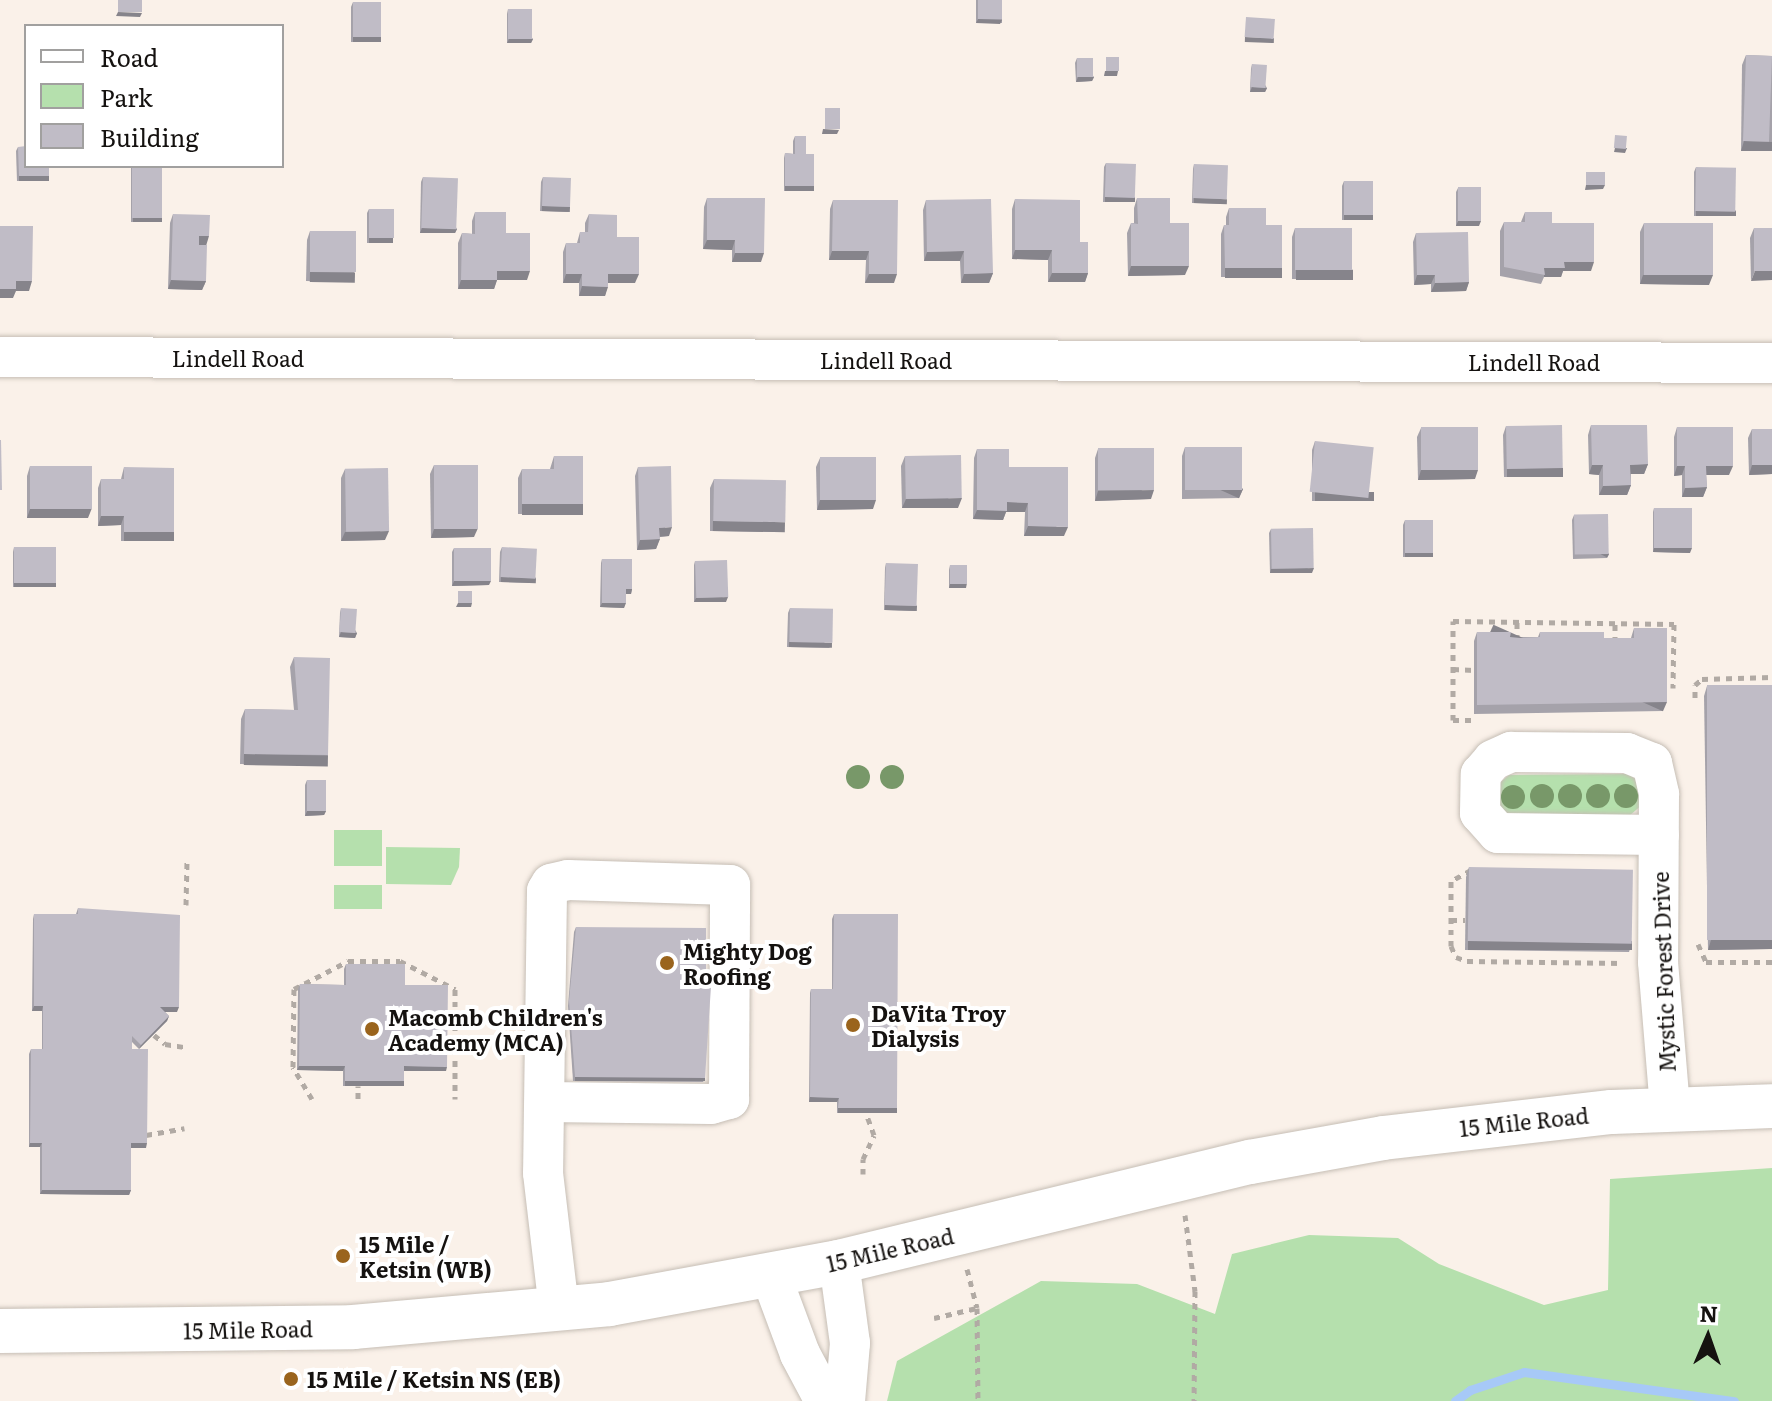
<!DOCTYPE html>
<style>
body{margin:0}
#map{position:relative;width:1772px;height:1401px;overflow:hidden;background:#faf1e9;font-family:Literata,serif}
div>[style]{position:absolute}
.green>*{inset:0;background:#b5e0ad;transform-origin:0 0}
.stream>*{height:9px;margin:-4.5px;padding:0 4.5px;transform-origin:4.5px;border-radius:4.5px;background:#a7c9f7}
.path>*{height:5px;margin-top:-2.5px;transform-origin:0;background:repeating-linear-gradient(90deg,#b1aaa4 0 6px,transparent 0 12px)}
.roads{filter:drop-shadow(0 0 2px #c6beb5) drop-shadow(0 0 2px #c6beb5)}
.minor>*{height:40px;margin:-20px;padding:0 20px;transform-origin:20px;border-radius:20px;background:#fff}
.major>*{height:44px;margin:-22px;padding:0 22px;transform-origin:22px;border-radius:22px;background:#fff}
.trees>*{width:24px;height:24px;margin:-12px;border-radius:50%;background:#789869}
.wall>*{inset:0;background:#a5a2aa;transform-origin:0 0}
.shaded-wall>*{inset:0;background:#86848b;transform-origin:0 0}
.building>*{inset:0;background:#c0bcc6;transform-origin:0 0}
.dots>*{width:22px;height:22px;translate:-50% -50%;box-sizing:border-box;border:4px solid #fff;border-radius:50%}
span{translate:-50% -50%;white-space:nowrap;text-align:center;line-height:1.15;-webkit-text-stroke:8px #fff;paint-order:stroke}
.street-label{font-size:22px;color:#151210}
.poi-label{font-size:22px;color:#151210;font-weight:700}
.left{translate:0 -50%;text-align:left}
.legend{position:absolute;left:24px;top:24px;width:260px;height:144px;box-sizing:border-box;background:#fff;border:2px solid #a1a09f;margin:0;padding:10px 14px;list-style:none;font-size:24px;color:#151210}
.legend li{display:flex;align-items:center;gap:16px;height:40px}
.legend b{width:40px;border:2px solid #a1a09f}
.north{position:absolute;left:1668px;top:1297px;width:80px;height:80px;-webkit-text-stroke:6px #fff;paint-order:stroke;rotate:2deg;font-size:22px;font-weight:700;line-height:32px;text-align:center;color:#151210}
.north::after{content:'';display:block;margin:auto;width:28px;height:36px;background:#151210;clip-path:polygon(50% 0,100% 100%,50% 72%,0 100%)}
</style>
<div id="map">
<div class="green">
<i style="clip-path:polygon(1628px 774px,1635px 779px,1642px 805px,1629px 816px,1500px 813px,1494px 788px,1509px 775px)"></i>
<i style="left:334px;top:830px;width:48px;height:36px"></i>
<i style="clip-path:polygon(386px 847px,460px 848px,459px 867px,451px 885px,386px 884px)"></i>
<i style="left:334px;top:885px;width:48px;height:24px"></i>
<i style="clip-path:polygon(1772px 1168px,1772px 1401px,887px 1401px,897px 1361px,1041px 1281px,1137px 1284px,1215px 1314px,1232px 1254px,1309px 1235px,1398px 1238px,1439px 1264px,1544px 1305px,1608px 1290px,1610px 1179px)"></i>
</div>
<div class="stream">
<i style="left:1455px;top:1401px;width:19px;rotate:-36deg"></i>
<i style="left:1470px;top:1390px;width:57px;rotate:-18.4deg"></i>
<i style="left:1524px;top:1372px;width:212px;rotate:7.9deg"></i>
</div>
<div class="path">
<i style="left:1517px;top:641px;width:19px;rotate:-90deg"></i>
<i style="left:1615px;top:642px;width:19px;rotate:-90deg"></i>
<i style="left:1453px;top:669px;width:21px;rotate:3deg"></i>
<i style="left:1695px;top:698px;width:13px;rotate:-90deg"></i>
<i style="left:1695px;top:685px;width:9px;rotate:-41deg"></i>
<i style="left:1702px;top:679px;width:70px;rotate:-1.6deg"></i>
<i style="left:1471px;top:720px;width:18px;rotate:180deg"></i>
<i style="left:1453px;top:720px;width:99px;rotate:-90deg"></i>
<i style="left:1453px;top:621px;width:221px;rotate:0.8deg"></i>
<i style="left:1674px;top:624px;width:64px;rotate:90.9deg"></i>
<i style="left:1471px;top:870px;width:23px;rotate:151deg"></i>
<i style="left:1451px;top:881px;width:65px;rotate:90deg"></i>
<i style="left:1451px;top:946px;width:12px;rotate:66deg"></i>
<i style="left:1456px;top:957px;width:12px;rotate:20deg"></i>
<i style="left:1467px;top:961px;width:156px;rotate:0.7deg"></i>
<i style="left:186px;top:905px;width:43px;rotate:-88.7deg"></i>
<i style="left:1451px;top:920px;width:14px"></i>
<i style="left:1698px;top:944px;width:20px;rotate:66deg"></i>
<i style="left:1706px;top:962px;width:66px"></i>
<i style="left:154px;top:1035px;width:14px;rotate:39deg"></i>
<i style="left:165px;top:1044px;width:20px;rotate:9deg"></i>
<i style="left:312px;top:1099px;width:37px;rotate:-121deg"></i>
<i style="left:293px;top:1067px;width:78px;rotate:-89.3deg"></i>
<i style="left:294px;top:989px;width:61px;rotate:-27.4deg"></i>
<i style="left:348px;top:961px;width:52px"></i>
<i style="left:400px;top:961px;width:62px;rotate:27deg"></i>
<i style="left:455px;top:989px;width:110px;rotate:90deg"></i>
<i style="left:358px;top:1099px;width:13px;rotate:-90deg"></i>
<i style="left:146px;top:1135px;width:39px;rotate:-10deg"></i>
<i style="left:863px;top:1174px;width:15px;rotate:-90deg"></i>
<i style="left:863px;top:1159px;width:26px;rotate:-65deg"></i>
<i style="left:874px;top:1135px;width:23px;rotate:-110deg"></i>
<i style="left:1185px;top:1215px;width:77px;rotate:82.5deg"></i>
<i style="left:1195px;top:1291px;width:110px;rotate:90.5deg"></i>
<i style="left:967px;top:1269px;width:40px;rotate:75.6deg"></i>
<i style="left:977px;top:1308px;width:93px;rotate:89.4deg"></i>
<i style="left:934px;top:1318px;width:44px;rotate:-13.1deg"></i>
</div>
<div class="roads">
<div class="minor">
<i style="left:0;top:357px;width:1772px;rotate:0.19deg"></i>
<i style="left:1659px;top:835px;width:161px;rotate:-179.3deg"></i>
<i style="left:1498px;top:833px;width:27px;rotate:-132deg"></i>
<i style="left:1480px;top:813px;width:39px;rotate:-89deg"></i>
<i style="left:1481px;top:774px;width:18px;rotate:-49deg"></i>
<i style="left:1493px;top:760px;width:20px;rotate:-24deg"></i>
<i style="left:1511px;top:752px;width:116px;rotate:0.5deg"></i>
<i style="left:1627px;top:753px;width:27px;rotate:22deg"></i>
<i style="left:1652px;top:763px;width:32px;rotate:77deg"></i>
<i style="left:1659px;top:794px;width:168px;rotate:90.3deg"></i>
<i style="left:1658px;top:962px;width:146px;rotate:85.3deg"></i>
<i style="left:545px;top:1102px;width:166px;rotate:0.7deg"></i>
<i style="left:711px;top:1104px;width:19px;rotate:-16deg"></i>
<i style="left:729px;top:1099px;width:214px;rotate:-89.7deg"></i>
<i style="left:730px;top:885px;width:162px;rotate:-178.2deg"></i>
<i style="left:568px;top:880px;width:17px;rotate:167deg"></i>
<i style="left:551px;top:884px;width:8px;rotate:120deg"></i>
<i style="left:547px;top:891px;width:282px;rotate:90.8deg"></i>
<i style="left:543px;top:1173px;width:138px;rotate:83.3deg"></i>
<i style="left:839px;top:1262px;width:82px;rotate:82.3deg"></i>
<i style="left:850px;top:1343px;width:58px;rotate:94.9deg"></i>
<i style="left:771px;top:1276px;width:83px;rotate:69.6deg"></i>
<i style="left:800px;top:1354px;width:53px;rotate:62deg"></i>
</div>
<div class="major">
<i style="left:0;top:1331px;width:353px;rotate:-0.6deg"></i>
<i style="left:353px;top:1327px;width:258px;rotate:-5.1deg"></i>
<i style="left:610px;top:1304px;width:233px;rotate:-10.4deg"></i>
<i style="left:839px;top:1262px;width:423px;rotate:-13.7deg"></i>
<i style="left:1250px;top:1162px;width:135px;rotate:-10.2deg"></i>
<i style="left:1383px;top:1138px;width:230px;rotate:-6.5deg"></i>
<i style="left:1612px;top:1112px;width:160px;rotate:-2.1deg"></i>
</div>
</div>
<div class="trees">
<i style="left:858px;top:777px"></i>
<i style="left:892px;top:777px"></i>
<i style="left:1542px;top:796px"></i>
<i style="left:1570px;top:796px"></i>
<i style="left:1598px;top:796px"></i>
<i style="left:1626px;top:796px"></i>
<i style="left:1513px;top:797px"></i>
</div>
<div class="wall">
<i style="left:976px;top:0;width:26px;height:23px"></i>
<i style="clip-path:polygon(353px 2px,381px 37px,379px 42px,351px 42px,351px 7px)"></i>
<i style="clip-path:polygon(508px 9px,533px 39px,531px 43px,507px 43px,507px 14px)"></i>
<i style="clip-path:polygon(1746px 55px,1772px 56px,1772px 151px,1741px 151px,1742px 65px)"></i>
<i style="clip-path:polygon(1077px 58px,1094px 77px,1092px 81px,1076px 82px,1075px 63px)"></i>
<i style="clip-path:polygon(1252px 64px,1267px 88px,1265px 92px,1250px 92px,1251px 69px)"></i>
<i style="clip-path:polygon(795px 136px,806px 154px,812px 191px,784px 191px,784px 158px,785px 153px,793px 154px,793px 141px)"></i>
<i style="clip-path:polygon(18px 147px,48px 181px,17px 181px,16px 151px)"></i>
<i style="clip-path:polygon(1106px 163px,1133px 202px,1103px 202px,1104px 167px)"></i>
<i style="clip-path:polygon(1194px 164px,1225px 204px,1192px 203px,1193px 169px)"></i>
<i style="clip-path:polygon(131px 166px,162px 166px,162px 218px,161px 222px,131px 222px)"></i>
<i style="clip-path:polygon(1696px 167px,1736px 211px,1734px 216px,1694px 216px,1694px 172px)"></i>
<i style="clip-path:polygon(423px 177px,457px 229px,455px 233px,420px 233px,421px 182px)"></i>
<i style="clip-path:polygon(543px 177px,570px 207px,568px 212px,540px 211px,541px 182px)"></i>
<i style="clip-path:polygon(1344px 181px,1371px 220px,1342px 220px,1342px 186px)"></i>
<i style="clip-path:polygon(1458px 188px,1479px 226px,1456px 226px,1456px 192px)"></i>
<i style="clip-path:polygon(707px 198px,761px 262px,732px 262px,732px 250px,703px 249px,704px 207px)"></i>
<i style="clip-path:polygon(1137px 198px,1170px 223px,1185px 275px,1128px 276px,1127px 233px,1131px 223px,1134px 223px,1134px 208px)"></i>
<i style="clip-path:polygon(1015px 199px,1080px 242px,1088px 273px,1085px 282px,1048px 282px,1048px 260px,1012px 259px,1012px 209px)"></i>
<i style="clip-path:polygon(833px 200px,894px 283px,865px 283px,866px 260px,829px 260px,830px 209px)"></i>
<i style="clip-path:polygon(926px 200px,993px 273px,989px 283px,961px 283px,960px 261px,924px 261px,923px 210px)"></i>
<i style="clip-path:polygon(1229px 208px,1266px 225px,1279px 277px,1221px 277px,1221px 234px,1224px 225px,1226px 225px,1226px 217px)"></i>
<i style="clip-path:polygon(369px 209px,392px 243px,367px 243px,367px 213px)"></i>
<i style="clip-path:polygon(475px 212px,506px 233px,527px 280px,497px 280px,494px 289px,458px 289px,458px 243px,462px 233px,472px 234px,472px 221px)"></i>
<i style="clip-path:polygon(1525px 212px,1552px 223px,1591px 271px,1563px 271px,1561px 277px,1544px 277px,1541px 284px,1500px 276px,1500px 231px,1504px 222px,1521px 222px)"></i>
<i style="clip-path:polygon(173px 214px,206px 281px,202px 290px,168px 289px,170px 223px)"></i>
<i style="clip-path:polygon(589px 214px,617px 237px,635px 283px,608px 283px,605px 296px,579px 296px,579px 283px,563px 283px,563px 252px,566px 243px,577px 243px,580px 232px,585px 232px,585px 223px)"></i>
<i style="clip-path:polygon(1644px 223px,1709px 285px,1640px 284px,1640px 232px)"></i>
<i style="clip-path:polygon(1295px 228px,1353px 270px,1349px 279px,1292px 279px,1292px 237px)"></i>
<i style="clip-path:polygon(1754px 228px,1772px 228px,1751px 281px,1750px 238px)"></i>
<i style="clip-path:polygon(310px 231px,355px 273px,352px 282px,306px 281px,307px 240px)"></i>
<i style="clip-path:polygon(1416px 233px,1469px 282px,1466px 291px,1431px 292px,1431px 284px,1414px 285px,1413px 242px)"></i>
<i style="clip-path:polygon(1591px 425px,1648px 464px,1644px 474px,1631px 474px,1631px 485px,1627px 495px,1599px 495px,1599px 475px,1589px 474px,1588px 435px)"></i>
<i style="clip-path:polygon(1506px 426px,1560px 477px,1504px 477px,1503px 435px)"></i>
<i style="clip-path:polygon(1677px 427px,1729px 475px,1706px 475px,1707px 487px,1703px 497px,1682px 497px,1682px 475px,1674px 476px,1674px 437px)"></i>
<i style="clip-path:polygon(1421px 428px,1475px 479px,1418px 480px,1417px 437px)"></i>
<i style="clip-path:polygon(1752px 429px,1772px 429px,1772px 474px,1749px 475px,1748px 438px)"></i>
<i style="clip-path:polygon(1315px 441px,1370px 501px,1312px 501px,1312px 450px)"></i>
<i style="clip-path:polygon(1185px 447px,1243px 489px,1239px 498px,1182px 499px,1182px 456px)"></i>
<i style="clip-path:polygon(977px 449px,1009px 467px,1064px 536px,1024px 536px,1025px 512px,1006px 512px,1003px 520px,973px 519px,974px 458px)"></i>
<i style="clip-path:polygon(1098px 449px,1151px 499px,1095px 501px,1095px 458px)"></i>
<i style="clip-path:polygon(554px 456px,583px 504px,580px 514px,518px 514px,518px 478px,522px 469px,550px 469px)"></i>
<i style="clip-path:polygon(905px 456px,958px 508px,902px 508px,901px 466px)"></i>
<i style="clip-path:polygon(820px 458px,873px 509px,817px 510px,816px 467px)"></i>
<i style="clip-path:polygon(434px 465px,474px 537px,431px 538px,430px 474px)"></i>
<i style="clip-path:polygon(30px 466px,88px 518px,27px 518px,27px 476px)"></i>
<i style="clip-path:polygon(124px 467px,174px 532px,170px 541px,121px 541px,121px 525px,98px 526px,98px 488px,101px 479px,121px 479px)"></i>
<i style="clip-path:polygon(638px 467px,669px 536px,660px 537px,656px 549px,637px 550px,635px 476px)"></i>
<i style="clip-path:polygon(345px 469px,385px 540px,341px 541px,341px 478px)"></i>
<i style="clip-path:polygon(714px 479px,782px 532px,710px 531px,710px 488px)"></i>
<i style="clip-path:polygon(1654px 508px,1690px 553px,1653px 552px,1653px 512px)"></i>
<i style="clip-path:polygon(1574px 515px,1609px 554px,1607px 558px,1573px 559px,1572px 520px)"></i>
<i style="clip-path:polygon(1405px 520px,1431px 557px,1403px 557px,1403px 525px)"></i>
<i style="clip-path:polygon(1271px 529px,1312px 573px,1270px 573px,1269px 533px)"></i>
<i style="clip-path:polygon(14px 547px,55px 587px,13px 587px,13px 552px)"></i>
<i style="clip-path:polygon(502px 547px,536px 578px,534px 583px,499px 582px,500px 552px)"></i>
<i style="clip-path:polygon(454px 548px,489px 585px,452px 586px,452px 552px)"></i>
<i style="clip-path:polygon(602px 559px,632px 589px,631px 594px,626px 594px,624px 608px,600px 607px,601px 563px)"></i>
<i style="clip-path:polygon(695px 561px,726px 602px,694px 602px,694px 565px)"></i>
<i style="clip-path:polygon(886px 563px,917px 606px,915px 611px,884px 610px,885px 568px)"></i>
<i style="clip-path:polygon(950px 565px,966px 588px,949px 588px,949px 570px)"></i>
<i style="clip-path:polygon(341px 608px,357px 633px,355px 638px,339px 637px,340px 613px)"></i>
<i style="clip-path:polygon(790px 608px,830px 648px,787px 647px,788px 613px)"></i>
<i style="clip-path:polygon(1634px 628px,1663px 711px,1474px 714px,1474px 641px,1477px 632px,1510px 637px,1538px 637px,1540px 632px,1604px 638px,1631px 638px)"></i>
<i style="clip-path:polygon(294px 657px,328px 755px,325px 765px,240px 764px,241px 719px,245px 709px,294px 710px,290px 667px)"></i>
<i style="clip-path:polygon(1707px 686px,1772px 949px,1708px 950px,1704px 696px)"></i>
<i style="clip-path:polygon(307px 780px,326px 811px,324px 815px,305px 816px,305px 785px)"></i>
<i style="clip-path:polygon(1469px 867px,1632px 942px,1629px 952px,1465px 950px,1466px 877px)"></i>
<i style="clip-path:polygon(78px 908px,177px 1012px,165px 1012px,169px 1016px,167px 1021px,139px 1049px,132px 1042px,132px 1049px,146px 1148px,131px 1148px,131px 1190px,129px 1195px,40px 1194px,40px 1147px,29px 1147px,29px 1054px,31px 1049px,42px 1049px,42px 1011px,32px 1011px,33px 919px,34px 914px,76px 914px)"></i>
<i style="clip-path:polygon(834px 914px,895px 1113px,837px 1113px,837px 1102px,809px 1102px,810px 993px,811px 989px,832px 989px,832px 919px)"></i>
<i style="clip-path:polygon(576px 927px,705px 1078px,703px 1082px,573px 1081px,568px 1006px,574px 932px)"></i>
<i style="clip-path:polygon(346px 964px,405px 985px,446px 1071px,404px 1071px,404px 1081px,403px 1086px,343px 1086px,343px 1071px,297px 1070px,298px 989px,300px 984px,344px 985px,344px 969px)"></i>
</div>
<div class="shaded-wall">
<i style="clip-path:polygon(118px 12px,142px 13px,140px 17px,116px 16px)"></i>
<i style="clip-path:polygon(978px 19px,1002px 20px,1000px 24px,976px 23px)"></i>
<i style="left:353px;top:37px;width:28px;height:5px"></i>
<i style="left:1245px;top:37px;width:29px;height:5px;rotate:2deg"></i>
<i style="clip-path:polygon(509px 39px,533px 39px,531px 43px,507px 43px)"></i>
<i style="clip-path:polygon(1105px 71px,1118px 71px,1117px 76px,1104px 76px)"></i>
<i style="clip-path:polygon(1078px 77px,1094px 77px,1092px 81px,1076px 82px)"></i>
<i style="clip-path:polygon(1252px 87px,1267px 88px,1265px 92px,1250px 92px)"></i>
<i style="clip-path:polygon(823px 129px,839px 130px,837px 134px,822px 134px)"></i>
<i style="clip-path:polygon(1744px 141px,1772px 142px,1772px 151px,1741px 151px)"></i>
<i style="clip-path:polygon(1615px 148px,1627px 148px,1625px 153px,1614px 152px)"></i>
<i style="left:19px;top:176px;width:30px;height:5px"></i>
<i style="clip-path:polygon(1586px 185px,1605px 185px,1603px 189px,1585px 190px)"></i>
<i style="left:785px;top:186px;width:29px;height:5px"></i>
<i style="left:1105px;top:197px;width:30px;height:5px"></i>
<i style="left:1194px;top:198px;width:33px;height:5px;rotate:2deg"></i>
<i style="left:542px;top:206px;width:28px;height:5px;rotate:2deg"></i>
<i style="left:1696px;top:211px;width:40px;height:5px"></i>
<i style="left:1344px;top:215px;width:29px;height:5px"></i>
<i style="left:133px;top:218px;width:29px;height:4px"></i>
<i style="clip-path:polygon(1458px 221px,1481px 221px,1479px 226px,1456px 226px)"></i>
<i style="clip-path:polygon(422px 228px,457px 229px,455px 233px,420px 233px)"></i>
<i style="clip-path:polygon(199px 236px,209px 236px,206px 246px,196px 245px)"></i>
<i style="left:369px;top:238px;width:24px;height:5px"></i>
<i style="clip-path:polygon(707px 240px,735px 240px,732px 250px,703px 249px)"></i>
<i style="clip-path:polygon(1015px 250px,1052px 250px,1048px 260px,1012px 259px)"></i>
<i style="clip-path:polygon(832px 251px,869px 251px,866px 260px,829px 260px)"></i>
<i style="clip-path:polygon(964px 251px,960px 261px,924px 261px,927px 252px)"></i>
<i style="clip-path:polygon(735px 253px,764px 253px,761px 262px,732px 262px)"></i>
<i style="clip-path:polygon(1564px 262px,1594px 262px,1591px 271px,1563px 271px,1561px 277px,1544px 277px,1544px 268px)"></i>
<i style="clip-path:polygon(1131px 266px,1189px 266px,1185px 275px,1128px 276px)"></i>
<i style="left:1225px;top:268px;width:57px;height:10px"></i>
<i style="left:1296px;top:270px;width:57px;height:10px"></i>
<i style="clip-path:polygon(497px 271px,530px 271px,527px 280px,497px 280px,494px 289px,458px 289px,461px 280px)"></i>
<i style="clip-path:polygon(1755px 271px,1772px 271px,1772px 280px,1751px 281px)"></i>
<i style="left:310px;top:272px;width:45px;height:10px;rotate:1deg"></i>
<i style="clip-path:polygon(993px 273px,989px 283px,961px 283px,964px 274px)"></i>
<i style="clip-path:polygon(1052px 273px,1088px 273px,1085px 282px,1048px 282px)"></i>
<i style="clip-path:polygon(566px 274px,582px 274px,579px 283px,563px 283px)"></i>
<i style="clip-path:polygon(608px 274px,639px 274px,635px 283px,605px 283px)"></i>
<i style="clip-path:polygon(869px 274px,897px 274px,894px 283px,865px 283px)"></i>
<i style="clip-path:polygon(1417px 275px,1435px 275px,1431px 284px,1414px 285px)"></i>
<i style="clip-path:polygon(1643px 275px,1713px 275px,1709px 285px,1640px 284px)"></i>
<i style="clip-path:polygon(171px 280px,206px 281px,202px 290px,168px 289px)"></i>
<i style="clip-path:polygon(16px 281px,32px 281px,29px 291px,16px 291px,13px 298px,0 298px,0 289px)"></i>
<i style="clip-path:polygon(1469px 282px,1466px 291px,1431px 292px,1435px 283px)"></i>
<i style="clip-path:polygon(582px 286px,608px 287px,605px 296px,579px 296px)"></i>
<i style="clip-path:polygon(1648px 464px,1644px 474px,1627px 474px,1630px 465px)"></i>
<i style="clip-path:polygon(1592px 465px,1603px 465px,1599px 475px,1589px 474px)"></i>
<i style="clip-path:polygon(1752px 465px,1772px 465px,1772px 474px,1749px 475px)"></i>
<i style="clip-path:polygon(1677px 466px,1685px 466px,1682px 475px,1674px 476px)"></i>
<i style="clip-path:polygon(1706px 466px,1733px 466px,1729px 475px,1703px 475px)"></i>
<i style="left:1507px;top:468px;width:56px;height:9px"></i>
<i style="clip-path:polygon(1421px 470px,1478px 470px,1475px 479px,1418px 480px)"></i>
<i style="clip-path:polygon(1631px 485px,1627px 495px,1599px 495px,1603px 486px)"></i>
<i style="clip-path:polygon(1707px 487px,1703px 497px,1682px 497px,1685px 488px)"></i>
<i style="left:1243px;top:489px;width:10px;height:57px;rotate:114deg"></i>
<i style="clip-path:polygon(1154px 490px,1151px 499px,1095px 501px,1098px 491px)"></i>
<i style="left:1315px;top:492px;width:59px;height:9px"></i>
<i style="clip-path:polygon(962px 498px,958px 508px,902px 508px,906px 499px)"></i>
<i style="clip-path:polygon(820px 500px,876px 500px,873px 509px,817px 510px)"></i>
<i style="clip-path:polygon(1007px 502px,1028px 503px,1025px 512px,1006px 512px,1003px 520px,973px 519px,977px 510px)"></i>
<i style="left:522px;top:504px;width:61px;height:11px"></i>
<i style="clip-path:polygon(92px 508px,88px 518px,27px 518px,30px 509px)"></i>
<i style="clip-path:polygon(101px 516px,124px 516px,121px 525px,98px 526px)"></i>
<i style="left:713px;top:521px;width:72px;height:10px;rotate:1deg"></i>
<i style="clip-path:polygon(1028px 526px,1068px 527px,1064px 536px,1024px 536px)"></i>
<i style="clip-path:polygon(672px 527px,669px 536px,656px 537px,659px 528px)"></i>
<i style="clip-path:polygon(478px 528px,474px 537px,431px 538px,434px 529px)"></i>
<i style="clip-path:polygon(389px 531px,385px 540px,341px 541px,345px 532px)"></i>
<i style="left:124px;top:532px;width:50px;height:9px"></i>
<i style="clip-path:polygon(660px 539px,656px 549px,637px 550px,640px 540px)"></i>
<i style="clip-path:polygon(1654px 548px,1692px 548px,1690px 553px,1653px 552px)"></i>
<i style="left:1405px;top:553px;width:28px;height:4px"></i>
<i style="left:1609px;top:554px;width:4px;height:34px;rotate:117deg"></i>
<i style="clip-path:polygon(1314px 568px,1312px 573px,1270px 573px,1271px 569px)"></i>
<i style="left:501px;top:577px;width:35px;height:5px;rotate:2deg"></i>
<i style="clip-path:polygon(454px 581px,491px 581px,489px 585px,452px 586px)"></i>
<i style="left:14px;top:583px;width:42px;height:4px"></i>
<i style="clip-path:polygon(967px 583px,966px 588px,949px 588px,950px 584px)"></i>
<i style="clip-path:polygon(626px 589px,632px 589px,631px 594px,624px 594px)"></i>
<i style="clip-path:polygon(728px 597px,726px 602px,694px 602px,696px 598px)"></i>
<i style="clip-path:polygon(458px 603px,472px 603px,471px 607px,456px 607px)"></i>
<i style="clip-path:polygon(602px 603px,626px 603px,624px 608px,600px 607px)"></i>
<i style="left:885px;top:605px;width:32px;height:5px;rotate:2deg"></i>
<i style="clip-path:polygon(341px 632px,357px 633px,355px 638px,339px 637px)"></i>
<i style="left:789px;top:642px;width:43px;height:5px;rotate:1deg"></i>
<i style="left:1667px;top:702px;width:10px;height:190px;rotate:114deg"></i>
<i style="left:244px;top:754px;width:84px;height:11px;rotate:1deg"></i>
<i style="clip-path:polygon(307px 811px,326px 811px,324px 815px,305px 816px)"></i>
<i style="clip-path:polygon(1711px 940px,1772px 940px,1772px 949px,1708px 950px)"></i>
<i style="left:1468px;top:941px;width:164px;height:9px"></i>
<i style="clip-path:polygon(34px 1006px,43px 1006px,42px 1011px,32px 1011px)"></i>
<i style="clip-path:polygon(160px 1007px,179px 1007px,177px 1012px,159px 1012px)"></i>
<i style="clip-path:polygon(169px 1016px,167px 1021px,139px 1049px,141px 1045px)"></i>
<i style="clip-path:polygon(299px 1066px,345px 1066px,343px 1071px,297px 1070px)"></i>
<i style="clip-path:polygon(404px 1066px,447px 1067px,446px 1071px,403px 1071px)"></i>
<i style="left:575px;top:1077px;width:130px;height:4px"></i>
<i style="left:345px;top:1081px;width:59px;height:5px"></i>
<i style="clip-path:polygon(810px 1097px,839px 1098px,837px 1102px,809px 1102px)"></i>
<i style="left:838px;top:1108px;width:59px;height:5px"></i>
<i style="clip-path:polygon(30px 1143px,42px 1143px,40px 1147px,29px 1147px)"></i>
<i style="clip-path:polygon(131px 1143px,147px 1143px,146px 1148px,129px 1148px)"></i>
<i style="clip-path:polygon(42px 1190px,131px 1190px,129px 1195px,40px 1194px)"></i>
</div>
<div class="building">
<i style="left:118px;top:0;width:24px;height:12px"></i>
<i style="left:978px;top:0;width:24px;height:19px"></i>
<i style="left:353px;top:2px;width:28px;height:35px"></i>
<i style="left:508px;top:9px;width:24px;height:30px"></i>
<i style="left:1246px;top:17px;width:29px;height:20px;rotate:4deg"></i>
<i style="left:1746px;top:55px;width:26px;height:86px;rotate:2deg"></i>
<i style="left:1106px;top:57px;width:13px;height:14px"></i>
<i style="left:1077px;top:58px;width:16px;height:19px"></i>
<i style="left:1252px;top:64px;width:15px;height:23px;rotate:4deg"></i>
<i style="left:825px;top:108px;width:15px;height:21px"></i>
<i style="left:1615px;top:135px;width:12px;height:13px;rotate:5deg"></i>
<i style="clip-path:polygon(795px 136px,806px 136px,806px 154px,814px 154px,814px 186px,785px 186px,785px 153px,795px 154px)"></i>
<i style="clip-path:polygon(26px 146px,26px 166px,49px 166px,49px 176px,19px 176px,18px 147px)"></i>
<i style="left:1106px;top:163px;width:30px;height:34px;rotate:2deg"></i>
<i style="left:1194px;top:164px;width:34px;height:34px;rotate:2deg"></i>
<i style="left:132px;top:166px;width:30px;height:52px"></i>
<i style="left:1696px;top:167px;width:40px;height:44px;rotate:1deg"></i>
<i style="left:1586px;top:172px;width:19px;height:13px"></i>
<i style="left:423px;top:177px;width:35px;height:51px;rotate:2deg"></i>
<i style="left:543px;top:177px;width:28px;height:29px;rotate:2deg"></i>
<i style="left:1344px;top:181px;width:29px;height:34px"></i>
<i style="left:1481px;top:187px;width:34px;height:23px;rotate:90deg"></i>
<i style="clip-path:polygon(707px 198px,765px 198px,764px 253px,735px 253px,735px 240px,707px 240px)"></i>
<i style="clip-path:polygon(1137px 198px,1170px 198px,1170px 223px,1189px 223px,1189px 266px,1131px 266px,1131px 223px,1138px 224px)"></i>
<i style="clip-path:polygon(991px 199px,993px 273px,964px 274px,964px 251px,927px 252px,926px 200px)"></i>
<i style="clip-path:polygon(1015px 199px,1080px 200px,1080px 242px,1088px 242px,1088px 273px,1052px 273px,1052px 250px,1015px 250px)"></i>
<i style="clip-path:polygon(833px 200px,898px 200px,897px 274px,869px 274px,869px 251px,832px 251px)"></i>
<i style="clip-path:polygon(1229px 208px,1266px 208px,1266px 225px,1282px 225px,1282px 268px,1225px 268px,1224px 225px,1229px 225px)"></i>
<i style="left:369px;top:209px;width:25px;height:29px"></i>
<i style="clip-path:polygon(475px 212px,506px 212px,506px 233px,530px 233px,530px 271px,497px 271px,497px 280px,461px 280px,462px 233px,475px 234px)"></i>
<i style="clip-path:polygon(1525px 212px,1552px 212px,1552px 223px,1594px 223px,1594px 262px,1564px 262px,1565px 268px,1544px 268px,1545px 275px,1504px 267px,1504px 222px,1525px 222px)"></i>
<i style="clip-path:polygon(173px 214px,210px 215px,209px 236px,199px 236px,199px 245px,207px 245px,206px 281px,171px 280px)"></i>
<i style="clip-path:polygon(589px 214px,617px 215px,617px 237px,639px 237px,639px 274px,608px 274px,608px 287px,582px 286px,582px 274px,566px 274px,566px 243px,580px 243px,580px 232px,588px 232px)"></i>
<i style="left:1644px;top:223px;width:69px;height:52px"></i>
<i style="clip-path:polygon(0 226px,33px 226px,32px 281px,16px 281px,16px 289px,0 289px)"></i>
<i style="left:1295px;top:228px;width:57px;height:42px"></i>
<i style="left:1754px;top:228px;width:18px;height:43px"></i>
<i style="left:310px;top:231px;width:46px;height:41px"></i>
<i style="clip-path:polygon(1468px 232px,1469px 282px,1435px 283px,1435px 275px,1417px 275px,1416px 233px)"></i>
<i style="left:1562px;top:425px;width:43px;height:56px;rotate:89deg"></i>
<i style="clip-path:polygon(1591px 425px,1647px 425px,1648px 464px,1630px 465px,1631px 485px,1603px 486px,1603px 465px,1592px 465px)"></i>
<i style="left:1478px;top:427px;width:43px;height:57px;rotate:90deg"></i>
<i style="clip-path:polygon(1677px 427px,1733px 427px,1733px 466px,1706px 466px,1707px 487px,1685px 488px,1685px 466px,1677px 466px)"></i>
<i style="left:1752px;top:429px;width:20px;height:36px"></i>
<i style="clip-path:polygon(0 440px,1px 440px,2px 490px,0 490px)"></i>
<i style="left:1315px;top:441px;width:59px;height:51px;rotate:6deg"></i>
<i style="left:1185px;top:447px;width:57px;height:43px"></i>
<i style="left:1154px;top:448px;width:42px;height:56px;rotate:90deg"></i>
<i style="clip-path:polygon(977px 449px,1009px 449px,1009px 467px,1068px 467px,1068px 527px,1028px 526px,1028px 503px,1007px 502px,1007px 511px,977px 510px)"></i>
<i style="left:961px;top:455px;width:43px;height:56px;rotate:89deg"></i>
<i style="clip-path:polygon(554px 456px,583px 456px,583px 504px,522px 504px,522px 469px,554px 469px)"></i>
<i style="left:876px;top:457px;width:43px;height:56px;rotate:90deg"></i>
<i style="left:434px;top:465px;width:44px;height:64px"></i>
<i style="left:30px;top:466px;width:62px;height:43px"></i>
<i style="clip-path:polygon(671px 466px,672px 527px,659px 528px,660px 539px,640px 540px,638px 467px)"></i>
<i style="clip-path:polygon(124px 467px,174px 468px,174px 532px,124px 532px,124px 516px,101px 516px,101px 479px,124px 479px)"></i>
<i style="left:388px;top:468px;width:63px;height:43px;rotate:89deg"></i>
<i style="left:714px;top:479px;width:72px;height:42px;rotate:1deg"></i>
<i style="left:1654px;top:508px;width:38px;height:40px"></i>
<i style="left:1608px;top:514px;width:40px;height:34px;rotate:89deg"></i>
<i style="left:1405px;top:520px;width:28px;height:33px"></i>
<i style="left:1313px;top:528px;width:40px;height:42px;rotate:89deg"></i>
<i style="left:14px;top:547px;width:42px;height:36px"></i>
<i style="left:502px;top:547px;width:35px;height:30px;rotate:3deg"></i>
<i style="left:454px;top:548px;width:37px;height:33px"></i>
<i style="clip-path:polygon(602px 559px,632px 559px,632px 589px,626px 589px,626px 603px,602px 603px)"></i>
<i style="left:727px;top:560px;width:37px;height:32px;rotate:88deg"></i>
<i style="left:886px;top:563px;width:32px;height:42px;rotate:2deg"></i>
<i style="left:950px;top:565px;width:17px;height:19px"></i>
<i style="left:458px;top:591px;width:14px;height:12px"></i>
<i style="left:341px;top:608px;width:16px;height:24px;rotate:4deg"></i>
<i style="left:790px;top:608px;width:43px;height:34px;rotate:1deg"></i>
<i style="clip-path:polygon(1634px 628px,1667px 628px,1667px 702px,1477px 705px,1477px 632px,1511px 632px,1510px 637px,1520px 638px,1540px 637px,1540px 632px,1604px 632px,1604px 638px,1634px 638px)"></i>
<i style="clip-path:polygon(294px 657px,330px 658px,328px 755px,244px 754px,245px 709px,298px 710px)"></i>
<i style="left:1772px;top:685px;width:255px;height:65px;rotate:90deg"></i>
<i style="left:307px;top:780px;width:19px;height:31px"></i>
<i style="left:1469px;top:867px;width:164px;height:74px;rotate:1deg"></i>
<i style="clip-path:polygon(78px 908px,180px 915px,179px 1007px,160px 1007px,169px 1016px,141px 1045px,132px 1036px,132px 1049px,148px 1049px,147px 1143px,131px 1143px,131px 1190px,42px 1190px,42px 1143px,30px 1143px,31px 1049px,43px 1049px,43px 1006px,34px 1006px,34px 914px,78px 914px)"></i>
<i style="clip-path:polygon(834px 914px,898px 914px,897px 1108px,838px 1108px,839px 1098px,810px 1097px,811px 989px,833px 989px)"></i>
<i style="clip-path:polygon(576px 927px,706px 928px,706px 972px,712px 971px,705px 1078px,575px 1077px,569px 1001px)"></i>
<i style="clip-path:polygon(346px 964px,405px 964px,405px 985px,448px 985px,447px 1067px,404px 1066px,404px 1081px,345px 1081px,345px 1066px,299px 1066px,300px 984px,346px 985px)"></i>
</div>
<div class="dots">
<i style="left:667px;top:963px;background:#9a641d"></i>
<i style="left:853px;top:1025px;background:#9a641d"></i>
<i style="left:372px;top:1029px;background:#9a641d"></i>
<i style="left:343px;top:1256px;background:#9a641d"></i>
<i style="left:291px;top:1379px;background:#9a641d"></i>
</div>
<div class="street-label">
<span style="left:238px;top:358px">Lindell Road</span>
<span style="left:886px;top:360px">Lindell Road</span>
<span style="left:1534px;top:362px">Lindell Road</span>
<span style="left:1663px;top:972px;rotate:-92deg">Mystic Forest Drive</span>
<span style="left:1524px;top:1121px;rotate:-6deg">15 Mile Road</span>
<span style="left:890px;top:1249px;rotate:-13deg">15 Mile Road</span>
<span style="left:248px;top:1329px;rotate:-1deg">15 Mile Road</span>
</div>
<div class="poi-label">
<span class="left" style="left:683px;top:963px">Mighty Dog<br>Roofing</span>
<span class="left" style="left:871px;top:1025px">DaVita Troy<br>Dialysis</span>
<span class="left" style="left:388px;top:1029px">Macomb Children's<br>Academy (MCA)</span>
<span class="left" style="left:359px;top:1256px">15 Mile /<br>Ketsin (WB)</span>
<span class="left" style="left:307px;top:1379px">15 Mile / Ketsin NS (EB)</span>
</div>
<ul class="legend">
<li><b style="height:10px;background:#fff"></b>Road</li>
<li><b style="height:22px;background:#b5e0ad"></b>Park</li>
<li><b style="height:22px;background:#c0bcc6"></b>Building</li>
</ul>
<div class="north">N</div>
</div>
